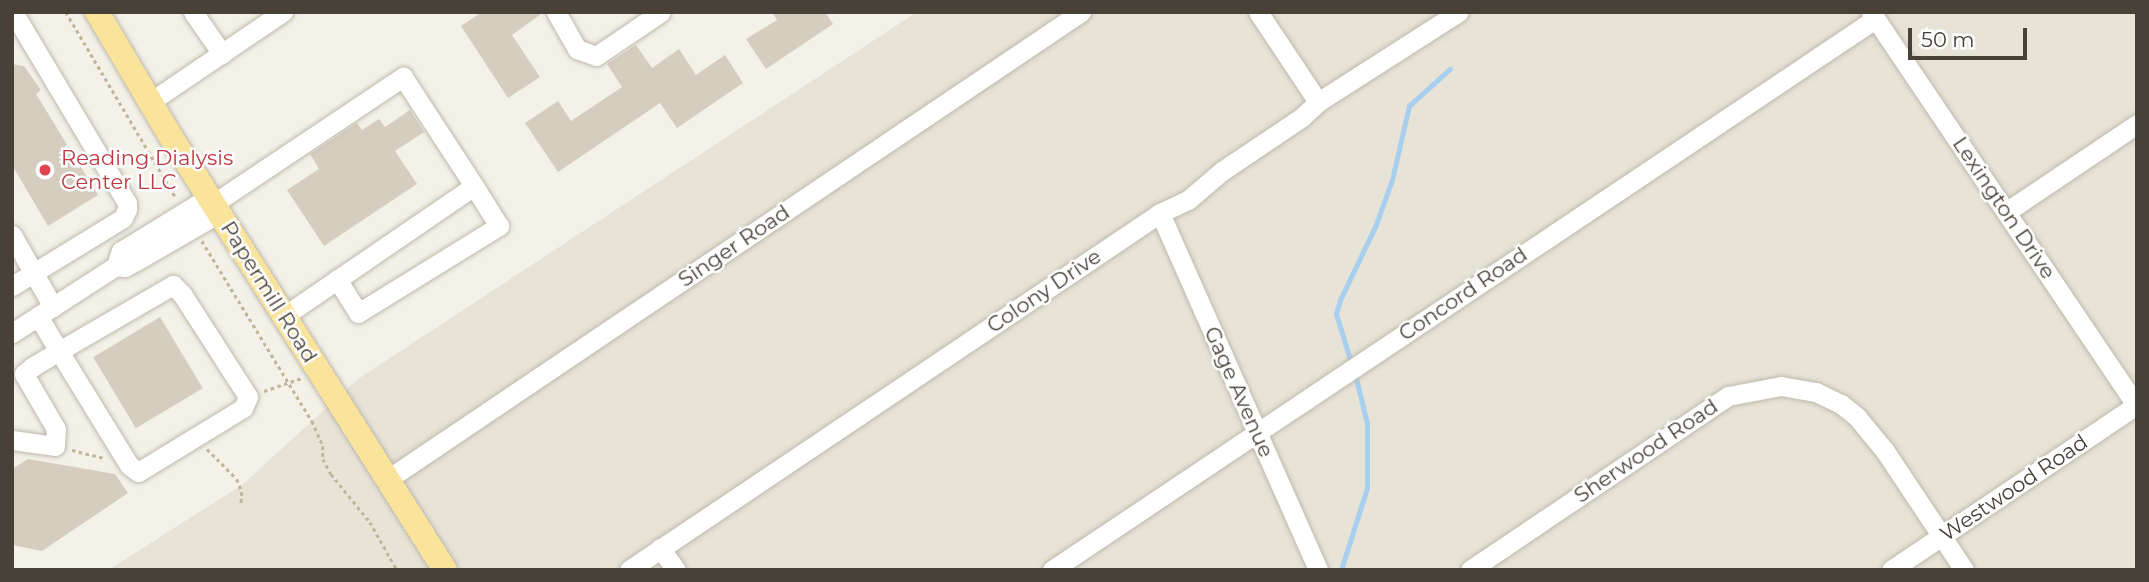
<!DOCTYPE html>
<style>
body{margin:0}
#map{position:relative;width:2149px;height:582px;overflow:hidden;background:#f4f1e9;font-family:Montserrat,sans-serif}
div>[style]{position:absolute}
.residential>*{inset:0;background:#e7e3d7}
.stream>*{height:4.5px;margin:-2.25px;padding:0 2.25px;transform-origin:2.25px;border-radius:2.25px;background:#a8cfee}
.building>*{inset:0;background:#d5cdbf;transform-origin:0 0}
.path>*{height:2.5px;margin-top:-1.25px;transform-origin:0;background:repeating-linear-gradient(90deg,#c0b59d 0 3.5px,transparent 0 7px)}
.roads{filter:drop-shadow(0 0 2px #bfb9ac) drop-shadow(0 0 2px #bfb9ac)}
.minor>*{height:19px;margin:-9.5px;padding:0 9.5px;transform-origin:9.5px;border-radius:9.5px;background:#fff}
.major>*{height:24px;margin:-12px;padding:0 12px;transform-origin:12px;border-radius:12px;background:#fae39b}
.dots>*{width:19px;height:19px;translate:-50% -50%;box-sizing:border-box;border:4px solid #fff;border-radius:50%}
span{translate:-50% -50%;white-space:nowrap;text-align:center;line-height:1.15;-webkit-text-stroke:5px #fff;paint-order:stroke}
.health-label{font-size:21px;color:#be3a42}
.left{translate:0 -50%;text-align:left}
.street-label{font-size:21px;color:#474137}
.frame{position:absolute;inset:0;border:14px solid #474137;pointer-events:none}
.scale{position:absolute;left:1908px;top:28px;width:119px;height:32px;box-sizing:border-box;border:4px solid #474137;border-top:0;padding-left:9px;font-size:21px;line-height:24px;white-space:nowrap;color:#474137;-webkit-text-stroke:5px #fff;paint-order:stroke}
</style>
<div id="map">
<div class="residential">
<i style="clip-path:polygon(917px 12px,2137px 12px,2137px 570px,108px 570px,242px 485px,358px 379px)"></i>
</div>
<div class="stream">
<i style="left:1351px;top:363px;width:51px;rotate:-107deg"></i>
<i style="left:1336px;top:314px;width:15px;rotate:-74deg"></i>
<i style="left:1340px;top:300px;width:81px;rotate:-64.4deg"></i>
<i style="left:1375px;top:227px;width:50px;rotate:-70.1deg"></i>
<i style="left:1392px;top:180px;width:76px;rotate:-77.1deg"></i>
<i style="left:1409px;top:106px;width:55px;rotate:-42.1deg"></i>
<i style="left:1341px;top:570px;width:86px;rotate:-72.4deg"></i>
<i style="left:1367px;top:488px;width:64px;rotate:-90deg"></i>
<i style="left:1367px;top:424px;width:51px;rotate:-103.5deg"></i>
</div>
<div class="building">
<i style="clip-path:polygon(482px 12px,544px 12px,512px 35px,540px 77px,508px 98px,461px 26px)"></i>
<i style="clip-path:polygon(772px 12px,825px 12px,833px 24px,766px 69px,746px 39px,777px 20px)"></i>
<i style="clip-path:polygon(636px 45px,652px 68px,679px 49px,696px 75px,725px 55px,743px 83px,677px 128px,660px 103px,558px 172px,525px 123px,558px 101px,571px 121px,622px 87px,607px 64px)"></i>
<i style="clip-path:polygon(12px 64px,24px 66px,41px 90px,36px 94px,98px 195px,48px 226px,12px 165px)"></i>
<i style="clip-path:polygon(410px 110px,424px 132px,395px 151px,417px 184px,324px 246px,287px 190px,319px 169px,310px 154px,357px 123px,362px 130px,379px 119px,385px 127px)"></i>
<i style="left:160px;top:317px;width:83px;height:78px;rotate:59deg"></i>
<i style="clip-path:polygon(28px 459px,115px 474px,128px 493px,42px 551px,12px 545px,12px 469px)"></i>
</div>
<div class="path">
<i style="left:66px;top:12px;width:214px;rotate:59.4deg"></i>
<i style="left:202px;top:241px;width:211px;rotate:58.6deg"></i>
<i style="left:312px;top:421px;width:27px;rotate:66deg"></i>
<i style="left:323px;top:446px;width:13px;rotate:90deg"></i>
<i style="left:323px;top:459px;width:17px;rotate:62deg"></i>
<i style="left:331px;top:474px;width:62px;rotate:50.9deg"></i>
<i style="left:370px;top:522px;width:55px;rotate:60.6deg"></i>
<i style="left:264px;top:391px;width:39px;rotate:-19deg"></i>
<i style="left:207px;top:449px;width:42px;rotate:45deg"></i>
<i style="left:237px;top:479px;width:14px;rotate:69deg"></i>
<i style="left:242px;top:492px;width:14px;rotate:94deg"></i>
<i style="left:72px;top:450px;width:32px;rotate:14deg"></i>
</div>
<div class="roads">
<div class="minor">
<i style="left:193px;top:12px;width:51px;rotate:55.4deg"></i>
<i style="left:556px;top:12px;width:43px;rotate:60.4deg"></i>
<i style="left:577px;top:49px;width:20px;rotate:20deg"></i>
<i style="left:596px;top:56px;width:78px;rotate:-34.1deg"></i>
<i style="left:1258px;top:12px;width:108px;rotate:56.3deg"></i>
<i style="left:1871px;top:12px;width:474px;rotate:56deg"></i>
<i style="left:150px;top:102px;width:161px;rotate:-34.1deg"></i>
<i style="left:213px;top:204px;width:229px;rotate:-33.8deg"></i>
<i style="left:403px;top:77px;width:130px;rotate:56.9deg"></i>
<i style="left:474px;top:186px;width:230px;rotate:145.6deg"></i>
<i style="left:2006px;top:212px;width:158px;rotate:-33.9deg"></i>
<i style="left:1160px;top:213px;width:390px;rotate:66.1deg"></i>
<i style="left:12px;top:235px;width:83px;rotate:60.3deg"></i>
<i style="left:116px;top:266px;width:16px;rotate:-72deg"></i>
<i style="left:121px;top:251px;width:103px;rotate:-31.5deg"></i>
<i style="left:337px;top:279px;width:40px;rotate:58deg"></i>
<i style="left:358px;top:313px;width:166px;rotate:-31.7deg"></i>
<i style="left:499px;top:226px;width:47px;rotate:-122deg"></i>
<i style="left:12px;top:286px;width:130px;rotate:-31.5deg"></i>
<i style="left:123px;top:218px;width:10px;rotate:-66deg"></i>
<i style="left:127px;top:209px;width:6px;rotate:-90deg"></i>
<i style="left:127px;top:203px;width:222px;rotate:-120.8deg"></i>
<i style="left:12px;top:333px;width:124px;rotate:-32.8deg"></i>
<i style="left:116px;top:266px;width:9px;rotate:6deg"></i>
<i style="left:125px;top:267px;width:13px;rotate:-29deg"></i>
<i style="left:136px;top:261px;width:96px;rotate:-30deg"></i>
<i style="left:12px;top:440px;width:43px;rotate:7.9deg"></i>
<i style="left:55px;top:446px;width:17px;rotate:-87deg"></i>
<i style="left:56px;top:429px;width:64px;rotate:-120.2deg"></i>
<i style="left:24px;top:374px;width:11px;rotate:-41deg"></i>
<i style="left:32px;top:367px;width:31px;rotate:-31deg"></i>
<i style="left:59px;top:351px;width:132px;rotate:-30.1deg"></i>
<i style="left:173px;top:285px;width:13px;rotate:45deg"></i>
<i style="left:182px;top:294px;width:122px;rotate:57.3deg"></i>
<i style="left:248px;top:397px;width:12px;rotate:114deg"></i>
<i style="left:243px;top:408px;width:123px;rotate:148.6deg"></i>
<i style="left:138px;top:472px;width:11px;rotate:-142deg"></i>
<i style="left:129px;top:465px;width:134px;rotate:-121.6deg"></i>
<i style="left:59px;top:351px;width:41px;rotate:-121deg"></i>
<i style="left:388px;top:479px;width:836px;rotate:-33.98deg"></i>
<i style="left:660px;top:548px;width:27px;rotate:54deg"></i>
<i style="left:629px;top:570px;width:640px;rotate:-33.91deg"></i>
<i style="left:1160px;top:213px;width:31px;rotate:-25deg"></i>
<i style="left:1188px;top:200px;width:45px;rotate:-40.5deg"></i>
<i style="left:1222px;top:171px;width:97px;rotate:-34deg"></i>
<i style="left:1302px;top:117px;width:22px;rotate:-43deg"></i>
<i style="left:1318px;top:102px;width:167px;rotate:-32.6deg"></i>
<i style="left:1052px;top:570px;width:990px;rotate:-33.8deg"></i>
<i style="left:1470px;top:570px;width:311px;rotate:-34deg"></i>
<i style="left:1728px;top:396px;width:54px;rotate:-10.7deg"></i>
<i style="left:1781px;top:386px;width:36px;rotate:10deg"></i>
<i style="left:1816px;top:392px;width:28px;rotate:26deg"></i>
<i style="left:1841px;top:404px;width:21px;rotate:39deg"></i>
<i style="left:1857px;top:417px;width:44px;rotate:50.5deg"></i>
<i style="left:1885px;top:451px;width:143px;rotate:56.4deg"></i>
<i style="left:1891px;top:570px;width:296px;rotate:-33.9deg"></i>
</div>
<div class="major">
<i style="left:97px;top:12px;width:151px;rotate:59.4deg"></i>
<i style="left:174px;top:142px;width:507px;rotate:57.66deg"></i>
</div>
</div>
<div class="dots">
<i style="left:45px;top:170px;background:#e0444e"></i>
</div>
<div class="health-label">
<span class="left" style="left:61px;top:170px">Reading Dialysis<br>Center LLC</span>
</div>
<div class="street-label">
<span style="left:2004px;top:208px;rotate:56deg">Lexington Drive</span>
<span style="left:734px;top:246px;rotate:-34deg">Singer Road</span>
<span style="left:1044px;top:291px;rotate:-34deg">Colony Drive</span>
<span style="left:269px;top:292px;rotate:58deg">Papermill Road</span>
<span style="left:1463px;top:294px;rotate:-34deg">Concord Road</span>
<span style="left:1239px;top:392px;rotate:66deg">Gage Avenue</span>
<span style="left:1646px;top:451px;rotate:-34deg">Sherwood Road</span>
<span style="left:2014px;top:488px;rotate:-34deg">Westwood Road</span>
</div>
<div class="frame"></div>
<div class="scale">50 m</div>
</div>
